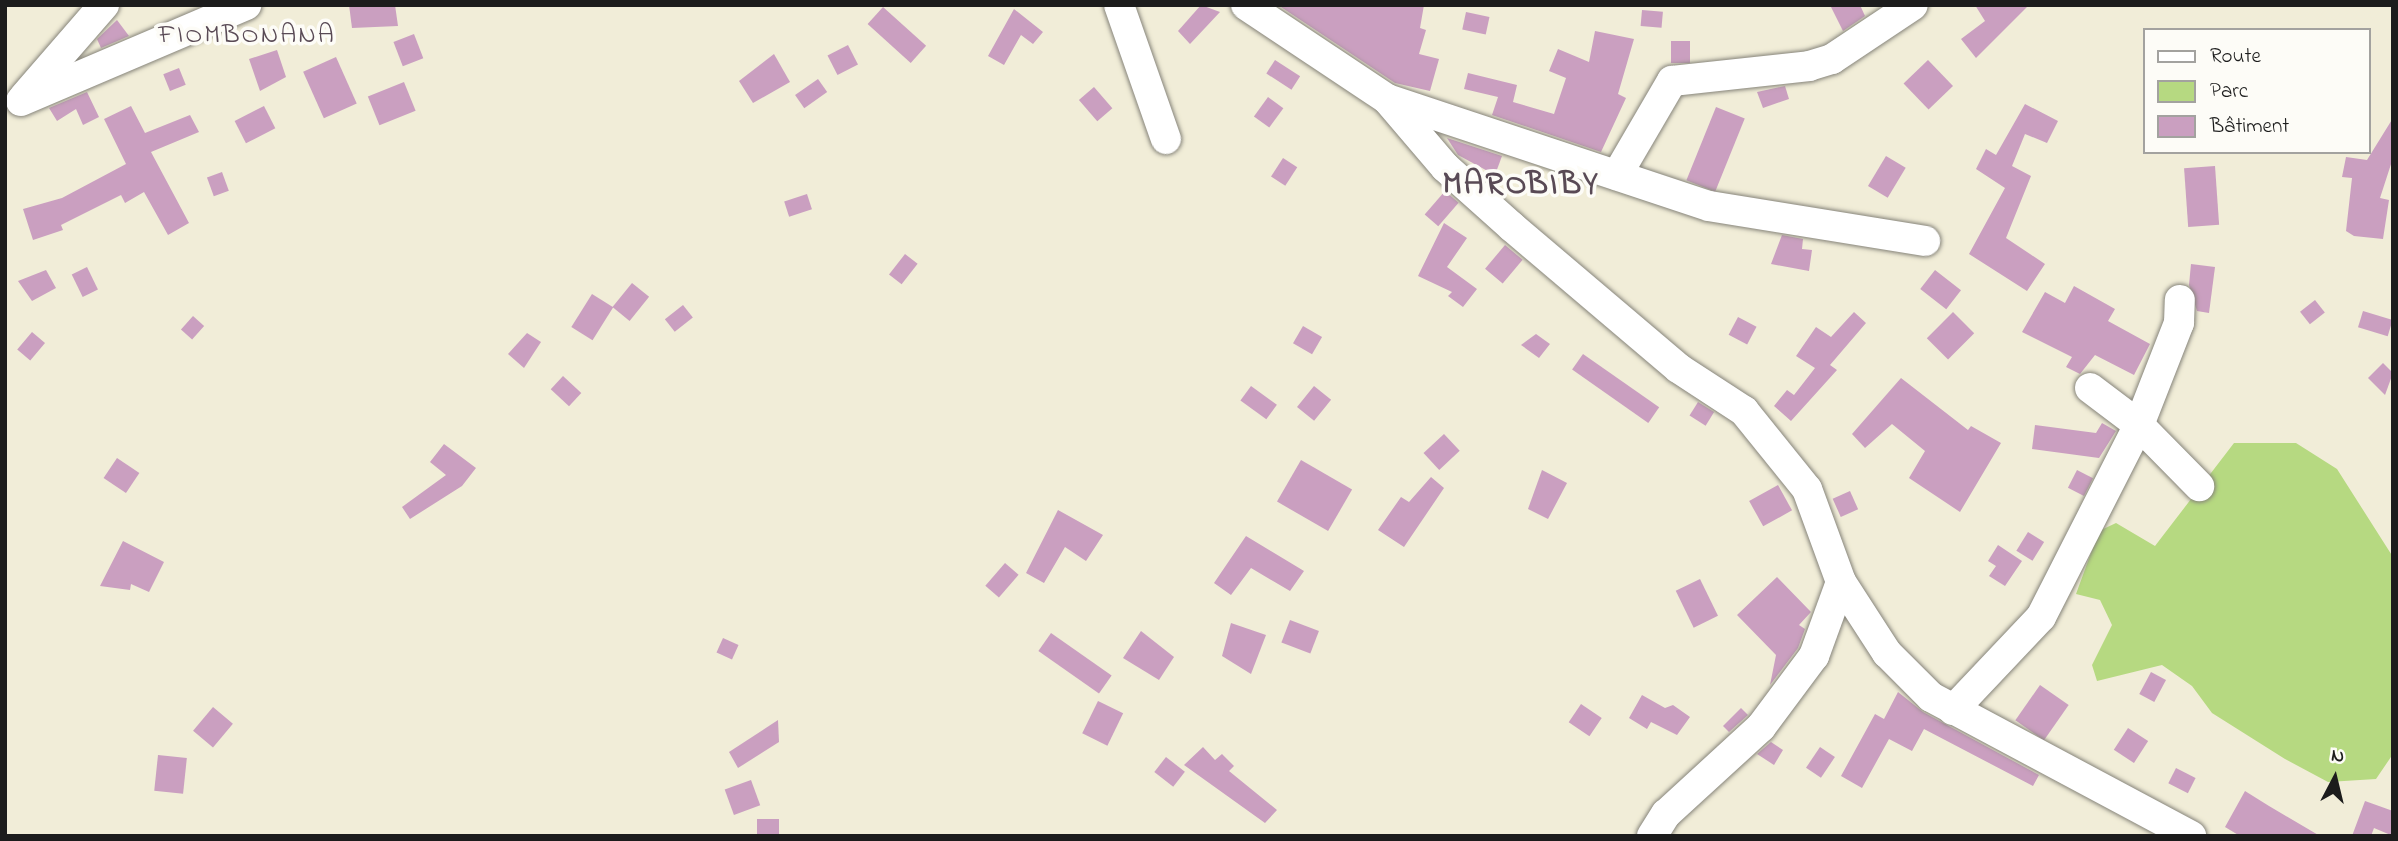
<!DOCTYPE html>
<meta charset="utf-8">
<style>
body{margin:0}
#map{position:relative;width:2398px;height:841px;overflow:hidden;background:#f1edd8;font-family:"Indie Flower",sans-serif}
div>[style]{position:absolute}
.green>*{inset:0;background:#b6d981}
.building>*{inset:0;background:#ca9fc0;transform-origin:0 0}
.roads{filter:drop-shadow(0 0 2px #86847a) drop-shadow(0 0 2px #86847a)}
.minor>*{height:30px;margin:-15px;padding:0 15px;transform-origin:15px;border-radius:15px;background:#fff}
span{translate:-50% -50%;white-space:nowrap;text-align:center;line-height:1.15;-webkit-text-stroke:7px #fdfcf7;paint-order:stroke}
.neighbourhood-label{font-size:26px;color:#594a55;letter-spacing:2px}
.district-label{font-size:32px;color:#594a55;font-weight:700;letter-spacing:2px}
.frame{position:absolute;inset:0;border:7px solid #1c1c1c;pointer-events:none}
.legend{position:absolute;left:2143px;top:28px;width:228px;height:126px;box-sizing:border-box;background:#fdfcf7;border:2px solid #a3a29f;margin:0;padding:9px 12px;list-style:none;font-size:21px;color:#1c1c1c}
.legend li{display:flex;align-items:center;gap:14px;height:35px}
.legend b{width:35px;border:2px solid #a3a29f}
.north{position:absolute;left:2300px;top:743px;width:70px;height:70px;-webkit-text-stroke:5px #fdfcf7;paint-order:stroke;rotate:7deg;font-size:19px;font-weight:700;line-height:28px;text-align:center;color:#1c1c1c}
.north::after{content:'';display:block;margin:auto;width:24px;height:32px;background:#1c1c1c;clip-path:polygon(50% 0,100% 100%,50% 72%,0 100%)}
</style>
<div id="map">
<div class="green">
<i style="clip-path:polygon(2234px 443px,2296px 443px,2337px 469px,2393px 557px,2393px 754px,2376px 779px,2328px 782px,2285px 759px,2212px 713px,2192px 686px,2162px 665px,2097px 681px,2092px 665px,2112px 625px,2100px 600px,2076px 594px,2099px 531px,2116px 523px,2155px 546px)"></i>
</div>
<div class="building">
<i style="clip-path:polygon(349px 5px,395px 5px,398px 26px,352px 28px)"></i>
<i style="clip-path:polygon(1201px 5px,1220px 12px,1190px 44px,1178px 31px)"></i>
<i style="clip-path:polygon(1278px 5px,1424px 5px,1420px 28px,1426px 30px,1419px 54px,1439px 59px,1430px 91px,1395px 83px)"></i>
<i style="clip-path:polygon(1830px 5px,1860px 5px,1865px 16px,1843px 31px)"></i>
<i style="clip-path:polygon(1975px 5px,2029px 5px,1976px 58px,1961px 39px,1985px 21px)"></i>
<i style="left:883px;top:7px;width:58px;height:23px;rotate:42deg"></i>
<i style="clip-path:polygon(1014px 9px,1043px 32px,1033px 44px,1021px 35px,1004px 65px,988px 56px)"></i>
<i style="left:1642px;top:10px;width:21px;height:16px;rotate:5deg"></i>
<i style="left:1466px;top:12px;width:24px;height:18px;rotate:12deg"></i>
<i style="clip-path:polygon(117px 20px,129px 36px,101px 48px,97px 39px)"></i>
<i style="clip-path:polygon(1595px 31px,1634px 39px,1618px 94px,1626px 98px,1601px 152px,1492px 115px,1498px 97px,1464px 89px,1468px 73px,1517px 85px,1513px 102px,1554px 114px,1566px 78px,1549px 71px,1558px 49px,1589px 62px)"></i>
<i style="left:414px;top:34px;width:26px;height:22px;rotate:69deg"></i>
<i style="left:1671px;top:41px;width:19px;height:22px"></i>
<i style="left:848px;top:45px;width:22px;height:23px;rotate:63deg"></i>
<i style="clip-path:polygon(277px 50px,286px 77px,260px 91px,249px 59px)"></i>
<i style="clip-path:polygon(774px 54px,790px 82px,753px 103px,739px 81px)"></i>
<i style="left:336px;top:57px;width:51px;height:36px;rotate:66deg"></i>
<i style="left:1275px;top:60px;width:30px;height:16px;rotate:33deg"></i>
<i style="left:1928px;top:60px;width:36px;height:34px;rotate:46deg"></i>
<i style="left:179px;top:68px;width:18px;height:17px;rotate:68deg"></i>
<i style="left:818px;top:79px;width:16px;height:28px;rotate:55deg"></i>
<i style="left:404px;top:82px;width:31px;height:39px;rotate:68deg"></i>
<i style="clip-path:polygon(1785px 86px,1789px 99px,1763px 108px,1757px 92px)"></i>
<i style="left:1094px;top:87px;width:28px;height:20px;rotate:49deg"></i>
<i style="clip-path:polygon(87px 92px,99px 117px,83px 125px,76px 109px,57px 121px,49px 108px)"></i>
<i style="left:1268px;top:97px;width:19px;height:24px;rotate:36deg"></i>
<i style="clip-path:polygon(2025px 104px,2058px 121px,2047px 143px,2025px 134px,2012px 166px,2031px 176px,2006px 238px,2045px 264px,2027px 291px,1969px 254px,2005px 188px,1976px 169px,1986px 149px,1996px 155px)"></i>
<i style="clip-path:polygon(131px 106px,145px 133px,190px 115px,199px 132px,151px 152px,189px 223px,168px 235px,144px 192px,125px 203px,121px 195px,61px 225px,63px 230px,33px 240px,23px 209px,62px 198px,126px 164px,104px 119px)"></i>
<i style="left:264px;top:106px;width:25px;height:33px;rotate:63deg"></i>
<i style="left:1716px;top:107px;width:31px;height:79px;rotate:22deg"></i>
<i style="clip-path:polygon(2393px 118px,2393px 158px,2380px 198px,2389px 200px,2383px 239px,2354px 236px,2346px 231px,2352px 178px,2342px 177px,2346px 157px,2367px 160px)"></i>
<i style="clip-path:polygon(1447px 138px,1502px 156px,1495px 175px,1458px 155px)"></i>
<i style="left:1886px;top:156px;width:23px;height:35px;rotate:31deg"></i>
<i style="left:1283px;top:158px;width:17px;height:22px;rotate:33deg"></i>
<i style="left:2215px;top:166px;width:59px;height:31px;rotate:86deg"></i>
<i style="left:222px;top:172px;width:20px;height:16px;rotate:70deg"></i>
<i style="left:1445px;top:191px;width:18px;height:31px;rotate:41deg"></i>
<i style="left:807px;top:194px;width:16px;height:24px;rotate:72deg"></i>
<i style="clip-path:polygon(1444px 223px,1467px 238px,1447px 267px,1477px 289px,1463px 307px,1448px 296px,1452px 292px,1418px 276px)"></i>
<i style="clip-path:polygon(1782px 235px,1803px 239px,1802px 249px,1812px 250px,1809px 271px,1771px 264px)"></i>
<i style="left:1505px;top:245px;width:23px;height:31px;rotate:40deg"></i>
<i style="left:905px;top:254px;width:16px;height:26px;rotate:38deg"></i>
<i style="clip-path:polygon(2191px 264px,2215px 267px,2209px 313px,2197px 311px,2189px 285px)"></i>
<i style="left:87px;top:267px;width:25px;height:17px;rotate:64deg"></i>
<i style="clip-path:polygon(46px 270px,56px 288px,32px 301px,18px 281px)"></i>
<i style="left:1935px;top:270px;width:33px;height:24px;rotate:38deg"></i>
<i style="left:632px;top:283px;width:22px;height:31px;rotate:39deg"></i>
<i style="clip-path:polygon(2074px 286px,2115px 309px,2108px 321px,2150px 344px,2134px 375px,2095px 355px,2080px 374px,2066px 367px,2072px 357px,2022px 332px,2045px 292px,2065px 303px)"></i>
<i style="left:592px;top:294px;width:25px;height:39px;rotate:32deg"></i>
<i style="left:2315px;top:300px;width:16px;height:19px;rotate:52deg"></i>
<i style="left:683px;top:305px;width:16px;height:23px;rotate:52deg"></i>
<i style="left:2363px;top:311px;width:31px;height:17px;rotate:17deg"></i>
<i style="clip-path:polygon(1854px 312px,1866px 323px,1830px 365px,1837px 370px,1791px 421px,1774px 406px,1787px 390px,1794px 395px,1815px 368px,1796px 356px,1816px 327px,1831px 337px)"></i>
<i style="left:1953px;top:312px;width:30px;height:37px;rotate:45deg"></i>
<i style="left:193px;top:316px;width:15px;height:18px;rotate:42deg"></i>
<i style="left:1738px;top:317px;width:21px;height:20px;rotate:28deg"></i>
<i style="left:1303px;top:326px;width:22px;height:20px;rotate:30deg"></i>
<i style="left:32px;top:332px;width:17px;height:23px;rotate:40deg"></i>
<i style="clip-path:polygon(527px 333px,541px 342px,524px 368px,508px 354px)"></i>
<i style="clip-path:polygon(1536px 334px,1550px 344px,1539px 358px,1521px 345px)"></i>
<i style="left:1583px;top:354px;width:93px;height:19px;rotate:35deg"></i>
<i style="clip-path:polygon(2383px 363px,2393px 373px,2385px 395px,2368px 378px)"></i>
<i style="left:563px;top:376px;width:25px;height:18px;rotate:43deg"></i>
<i style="clip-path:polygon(1901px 378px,1968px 430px,1971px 426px,2001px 443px,1960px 512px,1909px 478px,1925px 451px,1892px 424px,1865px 448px,1852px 434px)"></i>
<i style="left:1251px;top:386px;width:32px;height:18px;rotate:36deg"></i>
<i style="left:1314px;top:386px;width:22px;height:27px;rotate:39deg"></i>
<i style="left:1698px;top:402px;width:19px;height:16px;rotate:32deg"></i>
<i style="clip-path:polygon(2102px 423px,2116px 431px,2099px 458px,2032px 449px,2035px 425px,2096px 433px)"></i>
<i style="left:1444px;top:434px;width:23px;height:28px;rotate:47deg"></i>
<i style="clip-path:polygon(444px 444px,476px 468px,462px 486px,410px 519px,402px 507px,446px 475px,430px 462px)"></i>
<i style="left:117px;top:458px;width:27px;height:24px;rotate:34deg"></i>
<i style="left:1301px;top:460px;width:59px;height:48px;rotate:30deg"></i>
<i style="clip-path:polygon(1542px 470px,1567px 483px,1548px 519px,1528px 509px)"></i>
<i style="left:2077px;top:470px;width:18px;height:20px;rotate:27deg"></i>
<i style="clip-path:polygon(1431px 477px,1444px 488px,1404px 547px,1378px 530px,1401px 497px,1409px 502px)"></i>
<i style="left:1778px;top:485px;width:29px;height:33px;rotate:61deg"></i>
<i style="left:1850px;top:491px;width:20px;height:19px;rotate:66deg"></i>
<i style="clip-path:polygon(1058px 510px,1103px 535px,1086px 561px,1065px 547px,1044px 583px,1026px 573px)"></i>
<i style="left:2028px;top:532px;width:19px;height:22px;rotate:32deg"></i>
<i style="clip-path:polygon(1246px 536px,1304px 571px,1290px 591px,1251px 568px,1231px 595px,1214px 583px)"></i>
<i style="clip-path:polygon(123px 541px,164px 562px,149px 592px,131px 584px,130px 590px,100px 586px)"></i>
<i style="clip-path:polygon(1998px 545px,2022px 561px,2005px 586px,1989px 576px,1996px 566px,1988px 561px)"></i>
<i style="left:1005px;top:563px;width:18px;height:30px;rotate:41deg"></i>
<i style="clip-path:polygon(1777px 577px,1811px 612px,1799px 625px,1805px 629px,1798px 648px,1770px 685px,1776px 655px,1737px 615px)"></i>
<i style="left:1700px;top:579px;width:41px;height:27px;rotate:64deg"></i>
<i style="left:1290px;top:620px;width:31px;height:24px;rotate:21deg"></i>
<i style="clip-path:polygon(1231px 623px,1266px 635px,1251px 674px,1222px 656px)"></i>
<i style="clip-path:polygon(1141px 631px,1174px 657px,1159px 680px,1123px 658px)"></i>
<i style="left:1051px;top:633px;width:74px;height:22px;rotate:35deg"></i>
<i style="left:723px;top:638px;width:17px;height:16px;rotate:24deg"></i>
<i style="left:2151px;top:672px;width:17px;height:25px;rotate:28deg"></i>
<i style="left:2040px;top:685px;width:35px;height:43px;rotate:35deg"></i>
<i style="clip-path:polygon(1898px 692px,1923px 712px,2039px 775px,2033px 786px,1924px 729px,1912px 751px,1889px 739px,1862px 788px,1841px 776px,1875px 714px,1884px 719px)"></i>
<i style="clip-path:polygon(1642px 695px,1665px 708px,1673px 705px,1690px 717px,1677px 735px,1651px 722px,1647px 729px,1629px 718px)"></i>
<i style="left:1098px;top:701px;width:28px;height:36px;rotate:26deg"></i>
<i style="left:1581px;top:704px;width:25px;height:22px;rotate:34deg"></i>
<i style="left:213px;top:707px;width:26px;height:31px;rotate:40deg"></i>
<i style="clip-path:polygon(1741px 708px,1748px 715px,1729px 732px,1723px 726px)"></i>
<i style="clip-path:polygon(778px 720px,779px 742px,738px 768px,729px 752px)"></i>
<i style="left:2128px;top:728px;width:24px;height:26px;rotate:33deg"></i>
<i style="clip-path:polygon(1771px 742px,1783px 750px,1774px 765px,1757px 754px)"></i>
<i style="clip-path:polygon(1203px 747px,1215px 760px,1222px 754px,1234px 766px,1229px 771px,1277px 810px,1265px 823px,1184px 765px)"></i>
<i style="left:1820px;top:747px;width:18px;height:25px;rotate:34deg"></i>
<i style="left:158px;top:755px;width:29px;height:36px;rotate:6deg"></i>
<i style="left:1166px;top:757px;width:24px;height:19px;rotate:38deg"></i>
<i style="left:2176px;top:768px;width:22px;height:17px;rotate:27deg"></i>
<i style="left:751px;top:780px;width:27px;height:28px;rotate:70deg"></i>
<i style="clip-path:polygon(2245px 791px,2269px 806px,2320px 836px,2240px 836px,2225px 827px)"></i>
<i style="clip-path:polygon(2365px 801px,2393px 811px,2393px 836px,2374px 828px,2371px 836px,2352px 836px)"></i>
<i style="left:757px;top:819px;width:22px;height:17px"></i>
</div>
<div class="roads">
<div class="minor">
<i style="left:1119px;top:5px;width:142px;rotate:70.7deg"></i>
<i style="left:1246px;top:5px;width:169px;rotate:33.7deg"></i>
<i style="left:1387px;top:99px;width:339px;rotate:18.4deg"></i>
<i style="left:1709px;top:206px;width:219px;rotate:9.2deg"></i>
<i style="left:24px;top:97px;width:122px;rotate:-49deg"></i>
<i style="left:1387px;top:99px;width:89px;rotate:49.5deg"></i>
<i style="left:1445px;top:167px;width:90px;rotate:41.8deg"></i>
<i style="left:1512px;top:227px;width:218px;rotate:40.3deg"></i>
<i style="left:1678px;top:368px;width:79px;rotate:33.1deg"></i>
<i style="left:1744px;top:411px;width:100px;rotate:51.1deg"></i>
<i style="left:1807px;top:489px;width:99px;rotate:69.9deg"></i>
<i style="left:1841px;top:582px;width:85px;rotate:57.1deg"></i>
<i style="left:1887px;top:653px;width:62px;rotate:45deg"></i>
<i style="left:1931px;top:697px;width:295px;rotate:28.1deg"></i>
<i style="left:21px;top:101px;width:245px;rotate:-23.1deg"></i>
<i style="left:1617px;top:175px;width:109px;rotate:-59.7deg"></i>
<i style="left:1672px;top:81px;width:138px;rotate:-6.2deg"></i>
<i style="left:1809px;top:66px;width:24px;rotate:-17deg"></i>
<i style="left:1832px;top:59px;width:97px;rotate:-33.7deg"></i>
<i style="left:2090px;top:388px;width:61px;rotate:37.1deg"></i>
<i style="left:2139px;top:425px;width:86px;rotate:45.5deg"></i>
<i style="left:1953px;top:710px;width:128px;rotate:-46.6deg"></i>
<i style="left:2041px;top:617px;width:216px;rotate:-63deg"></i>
<i style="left:2139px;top:425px;width:110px;rotate:-68.6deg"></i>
<i style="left:2179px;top:323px;width:23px;rotate:-88deg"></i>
<i style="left:1652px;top:836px;width:26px;rotate:-58deg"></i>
<i style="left:1666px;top:814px;width:129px;rotate:-42.5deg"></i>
<i style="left:1761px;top:727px;width:89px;rotate:-53.3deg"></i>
<i style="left:1814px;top:656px;width:79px;rotate:-70deg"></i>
</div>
</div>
<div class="neighbourhood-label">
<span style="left:247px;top:37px">FIOMBONANA</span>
</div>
<div class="district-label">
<span style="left:1521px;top:186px">MAROBIBY</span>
</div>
<div class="frame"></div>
<ul class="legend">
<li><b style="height:9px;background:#fff"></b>Route</li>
<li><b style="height:19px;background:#b6d981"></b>Parc</li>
<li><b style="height:19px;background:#ca9fc0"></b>Bâtiment</li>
</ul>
<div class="north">N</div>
</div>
